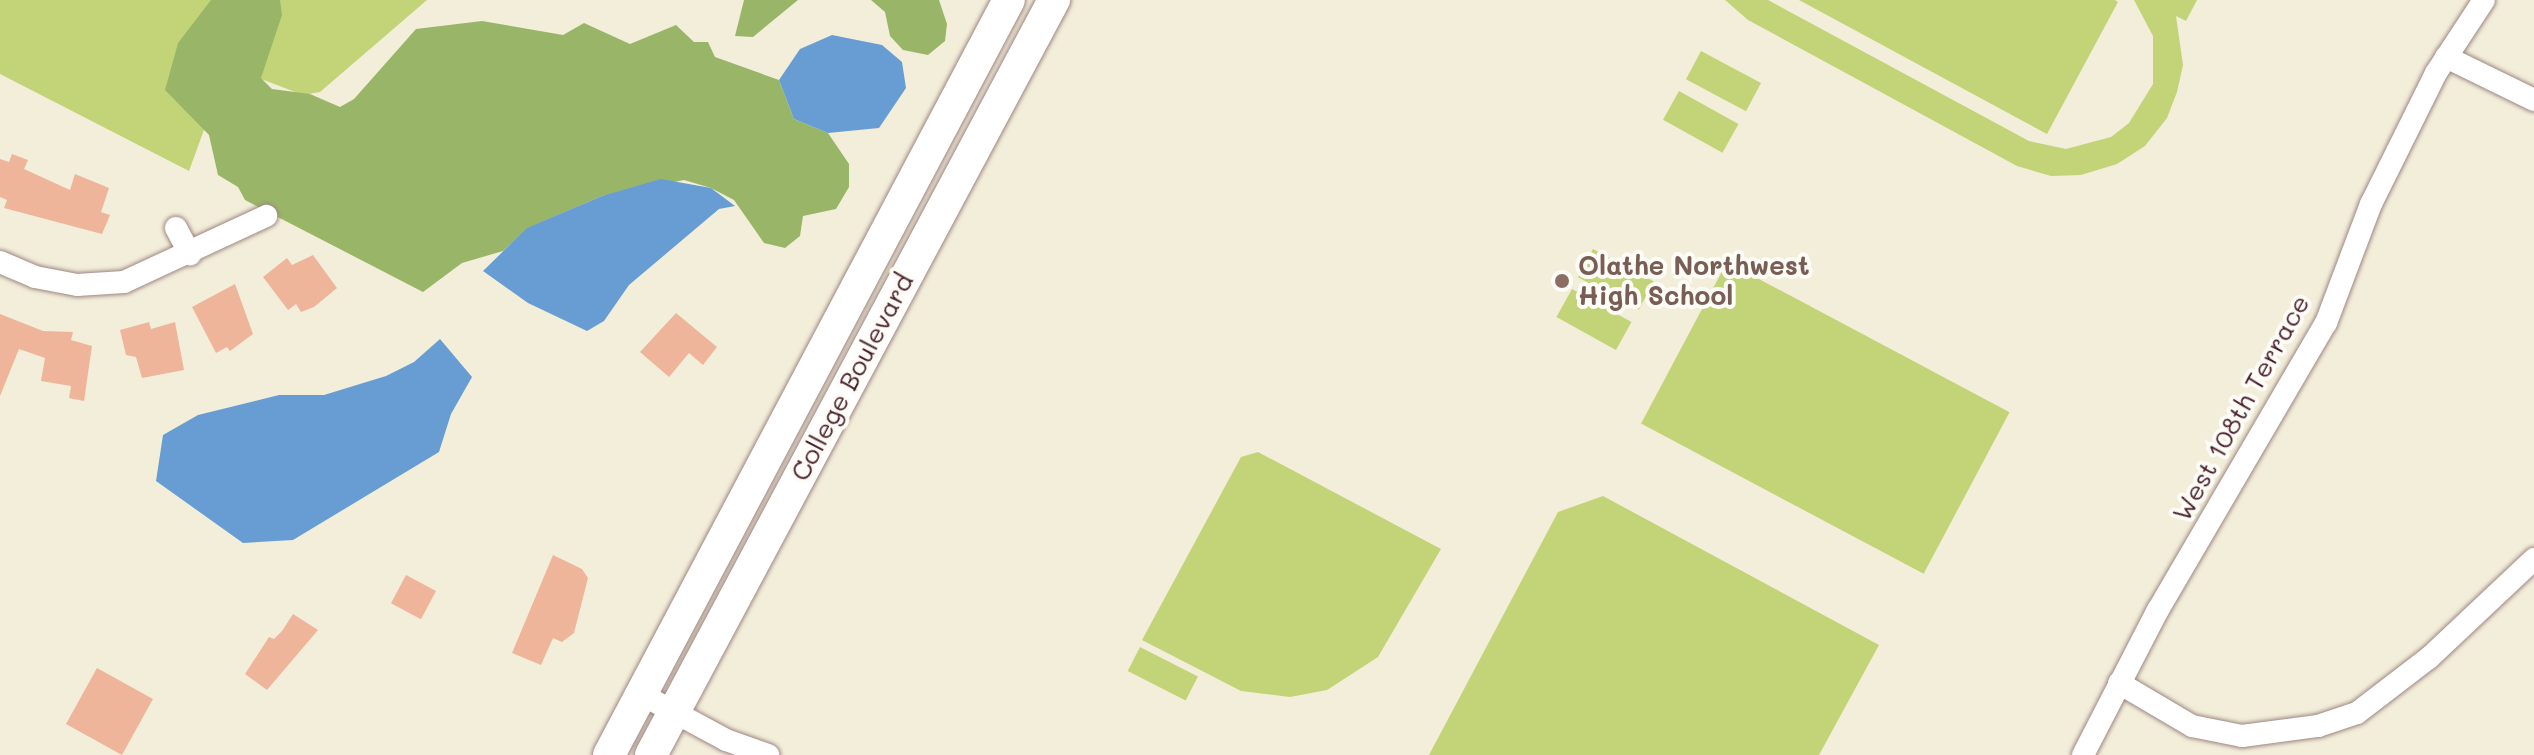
<!DOCTYPE html>
<style>
body{margin:0}
#map{position:relative;width:2534px;height:755px;overflow:hidden;background:#f3eeda;font-family:Mali,sans-serif}
div>[style]{position:absolute}
.green>*{inset:0;background:#c2d477;transform-origin:0 0}
.forest>*{inset:0;background:#99b668}
.water>*{inset:0;background:#689dd4}
.building>*{inset:0;background:#eeb59b;transform-origin:0 0}
.roads{filter:drop-shadow(0 0 2px #9e8682) drop-shadow(0 0 2px #9e8682)}
.street>*{height:22px;margin:-11px;padding:0 11px;transform-origin:11px;border-radius:11px;background:#fff}
.secondary>*{height:32px;margin:-16px;padding:0 16px;transform-origin:16px;border-radius:16px;background:#fff}
.dots>*{width:22px;height:22px;translate:-50% -50%;box-sizing:border-box;border:4px solid #fdfcf7;border-radius:50%}
span{translate:-50% -50%;white-space:nowrap;text-align:center;line-height:1.15;-webkit-text-stroke:8px #fdfcf7;paint-order:stroke}
.education-label{font-size:26px;color:#785e54;font-weight:700}
.left{translate:0 -50%;text-align:left}
.street-label{font-size:26px;color:#4a1f2b}
</style>
<div id="map">
<div class="green">
<i style="clip-path:polygon(0 0,427px 0,320px 92px,303px 95px,248px 74px,205px 127px,189px 171px,0 74px)"></i>
<i style="clip-path:polygon(1725px 0,1768px 0,2029px 141px,2066px 149px,2111px 137px,2129px 123px,2153px 84px,2153px 36px,2134px 0,2197px 0,2186px 21px,2176px 16px,2183px 65px,2177px 92px,2167px 118px,2145px 146px,2117px 164px,2081px 175px,2051px 176px,2017px 166px,1748px 20px)"></i>
<i style="clip-path:polygon(1799px 0,2115px 0,2118px 2px,2047px 134px)"></i>
<i style="left:1701px;top:51px;width:68px;height:32px;rotate:28deg"></i>
<i style="left:1679px;top:91px;width:68px;height:33px;rotate:29deg"></i>
<i style="left:1593px;top:249px;width:69px;height:32px;rotate:28deg"></i>
<i style="left:1727px;top:262px;width:320px;height:183px;rotate:28deg"></i>
<i style="left:1572px;top:289px;width:68px;height:32px;rotate:29deg"></i>
<i style="clip-path:polygon(1258px 452px,1441px 549px,1378px 657px,1327px 690px,1290px 697px,1241px 691px,1142px 640px,1241px 457px)"></i>
<i style="clip-path:polygon(1603px 496px,1879px 645px,1819px 755px,1429px 755px,1558px 512px)"></i>
<i style="left:1140px;top:647px;width:65px;height:27px;rotate:27deg"></i>
</div>
<div class="forest">
<i style="clip-path:polygon(211px 0,280px 0,282px 15px,261px 78px,272px 89px,310px 94px,340px 107px,354px 99px,416px 29px,482px 21px,563px 35px,584px 23px,630px 44px,676px 25px,694px 42px,708px 42px,715px 57px,779px 80px,794px 119px,828px 133px,849px 164px,849px 187px,836px 209px,803px 216px,800px 236px,785px 248px,764px 243px,734px 200px,711px 188px,684px 180px,602px 196px,528px 228px,503px 251px,462px 263px,423px 292px,245px 200px,238px 187px,218px 175px,209px 135px,165px 90px,178px 43px)"></i>
<i style="clip-path:polygon(744px 0,798px 0,753px 37px,735px 36px)"></i>
<i style="clip-path:polygon(871px 0,939px 0,947px 24px,945px 41px,928px 55px,903px 50px,890px 36px,885px 12px)"></i>
</div>
<div class="water">
<i style="clip-path:polygon(832px 35px,882px 45px,902px 62px,906px 88px,879px 128px,828px 133px,794px 119px,779px 80px,800px 49px)"></i>
<i style="clip-path:polygon(661px 179px,711px 188px,735px 206px,719px 209px,629px 285px,604px 321px,587px 331px,528px 303px,483px 271px,527px 228px,602px 196px)"></i>
<i style="clip-path:polygon(440px 339px,472px 377px,451px 414px,439px 452px,293px 540px,243px 543px,156px 481px,163px 435px,198px 415px,279px 395px,324px 395px,386px 376px,414px 362px)"></i>
</div>
<div class="building">
<i style="clip-path:polygon(12px 154px,28px 160px,24px 169px,70px 190px,75px 174px,109px 188px,101px 212px,110px 215px,102px 234px,4px 208px,7px 200px,0 197px,0 159px,9px 162px)"></i>
<i style="clip-path:polygon(313px 255px,337px 288px,314px 307px,301px 312px,296px 304px,288px 310px,263px 277px,287px 258px,292px 265px)"></i>
<i style="clip-path:polygon(235px 284px,253px 334px,230px 351px,227px 347px,216px 353px,192px 307px)"></i>
<i style="clip-path:polygon(676px 313px,717px 347px,703px 365px,689px 353px,669px 377px,640px 352px)"></i>
<i style="clip-path:polygon(0 314px,43px 331px,73px 332px,71px 340px,92px 346px,84px 401px,69px 398px,71px 386px,41px 381px,45px 358px,19px 349px,0 396px)"></i>
<i style="clip-path:polygon(149px 322px,151px 329px,175px 322px,184px 370px,142px 378px,136px 357px,126px 355px,120px 330px)"></i>
<i style="clip-path:polygon(553px 555px,582px 569px,588px 578px,574px 633px,562px 642px,553px 638px,541px 665px,512px 653px)"></i>
<i style="left:406px;top:575px;width:34px;height:32px;rotate:28deg"></i>
<i style="clip-path:polygon(293px 614px,318px 630px,267px 690px,245px 674px,269px 637px,274px 639px,282px 631px)"></i>
<i style="left:97px;top:668px;width:64px;height:64px;rotate:29deg"></i>
</div>
<div class="roads">
<div class="street">
<i style="left:2446px;top:57px;width:98px;rotate:26deg"></i>
<i style="left:176px;top:228px;width:30px;rotate:62deg"></i>
<i style="left:0;top:262px;width:38px;rotate:23deg"></i>
<i style="left:35px;top:277px;width:43px;rotate:10.8deg"></i>
<i style="left:77px;top:285px;width:47px;rotate:-3.7deg"></i>
<i style="left:124px;top:282px;width:157px;rotate:-24.9deg"></i>
<i style="left:2119px;top:683px;width:85px;rotate:30.5deg"></i>
<i style="left:2192px;top:726px;width:51px;rotate:11.3deg"></i>
<i style="left:2242px;top:736px;width:77px;rotate:-7.5deg"></i>
<i style="left:2318px;top:726px;width:41px;rotate:-18.4deg"></i>
<i style="left:2357px;top:713px;width:92px;rotate:-37.5deg"></i>
<i style="left:2430px;top:657px;width:143px;rotate:-43.3deg"></i>
<i style="left:641px;top:694px;width:97px;rotate:28.4deg"></i>
<i style="left:726px;top:740px;width:45px;rotate:19.7deg"></i>
<i style="left:2083px;top:755px;width:163px;rotate:-62.7deg"></i>
<i style="left:2158px;top:610px;width:333px;rotate:-59.7deg"></i>
<i style="left:2326px;top:323px;width:127px;rotate:-69.3deg"></i>
<i style="left:2371px;top:204px;width:146px;rotate:-63.6deg"></i>
<i style="left:2436px;top:73px;width:87px;rotate:-56.7deg"></i>
</div>
<div class="secondary">
<i style="left:609px;top:755px;width:854px;rotate:-62.09deg"></i>
<i style="left:651px;top:755px;width:856px;rotate:-61.91deg"></i>
</div>
</div>
<div class="dots">
<i style="left:1562px;top:281px;background:#8d6e63"></i>
</div>
<div class="education-label">
<span class="left" style="left:1578px;top:281px">Olathe Northwest<br>High School</span>
</div>
<div class="street-label">
<span style="left:852px;top:377px;rotate:-62deg">College Boulevard</span>
<span style="left:2241px;top:408px;rotate:-61deg">West 108th Terrace</span>
</div>
</div>
